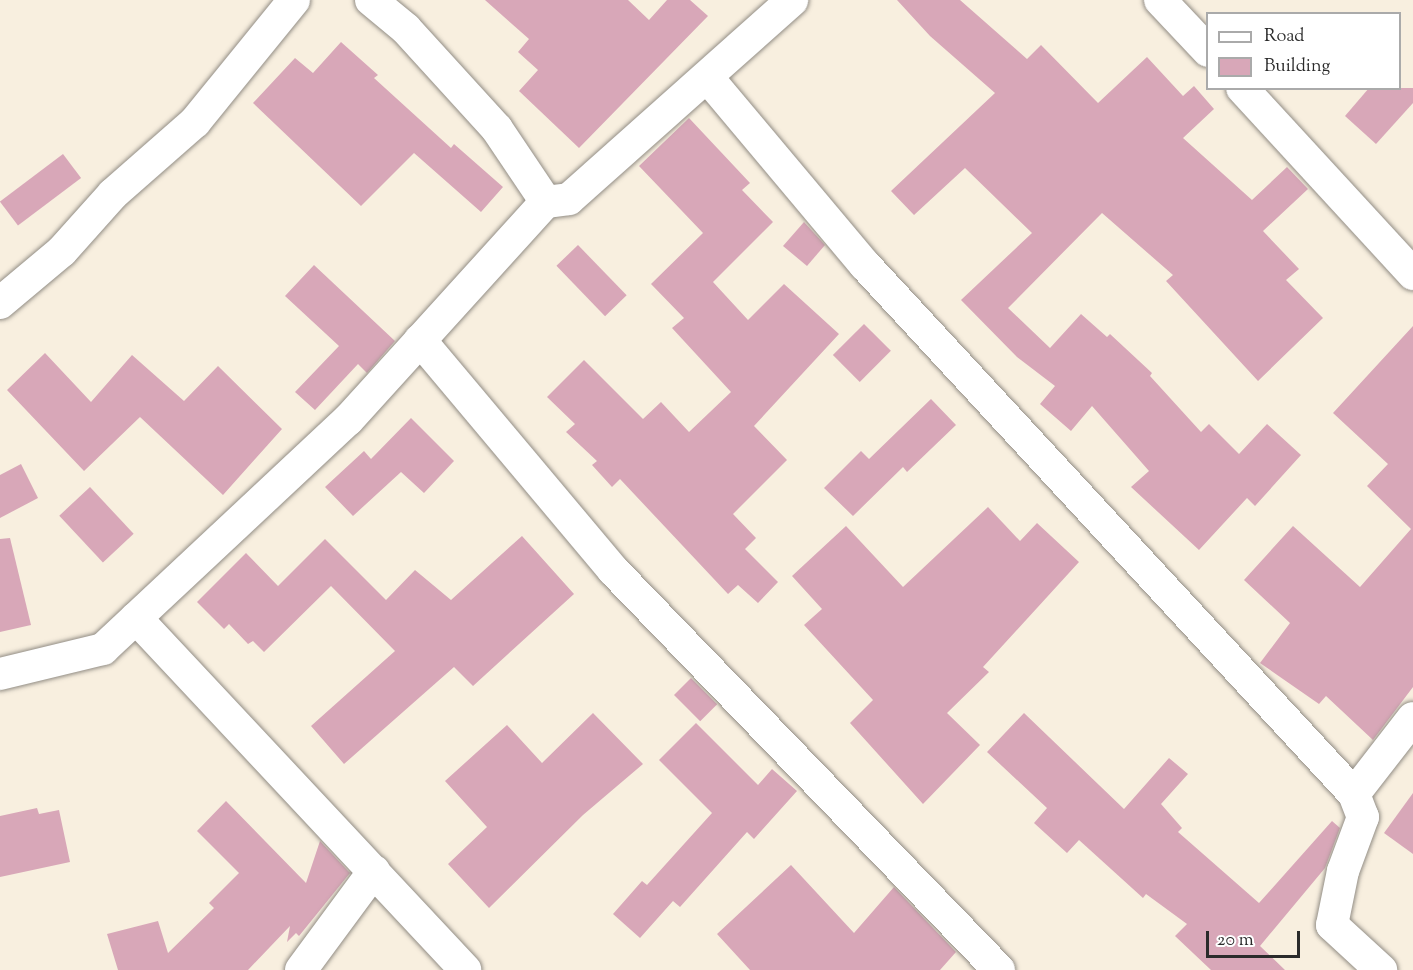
<!DOCTYPE html>
<style>
body{margin:0}
#map{position:relative;width:1413px;height:970px;overflow:hidden;background:#f8efdf;font-family:"Sorts Mill Goudy",serif}
div>[style]{position:absolute}
.building>*{inset:0;background:#d8a7b8;transform-origin:0 0}
.roads{filter:drop-shadow(0 0 2px #928d85) drop-shadow(0 0 2px #928d85)}
.street>*{height:32px;margin:-16px;padding:0 16px;transform-origin:16px;border-radius:16px;background:#fff}
span{translate:-50% -50%;white-space:nowrap;text-align:center;line-height:1.15;-webkit-text-stroke:4.5px #fff;paint-order:stroke}
.legend{position:absolute;left:1206px;top:12px;width:195px;height:78px;box-sizing:border-box;background:#fff;border:2px solid #aaa;margin:0;padding:8px 10px;list-style:none;font-size:18px;color:#2b2b2b}
.legend li{display:flex;align-items:center;gap:12px;height:30px}
.legend b{width:30px;border:2px solid #aaa}
.scale{position:absolute;left:1206px;top:931px;width:94px;height:27px;box-sizing:border-box;border:3px solid #2b2b2b;border-top:0;padding-left:8px;font-size:18px;line-height:21px;white-space:nowrap;color:#2b2b2b;-webkit-text-stroke:4px #fff;paint-order:stroke}
</style>
<div id="map">
<div class="building">
<i style="clip-path:polygon(485px 0,628px 0,649px 20px,667px 0,690px 0,708px 16px,579px 148px,519px 91px,538px 70px,518px 52px,529px 39px)"></i>
<i style="clip-path:polygon(897px 0,960px 0,1027px 59px,1041px 45px,1098px 103px,1147px 57px,1183px 96px,1194px 86px,1214px 109px,1183px 138px,1252px 200px,1287px 167px,1308px 189px,1263px 231px,1299px 269px,1286px 280px,1323px 318px,1258px 381px,1166px 281px,1173px 275px,1102px 213px,1008px 308px,1050px 348px,1081px 314px,1107px 337px,1110px 334px,1152px 373px,1150px 376px,1201px 432px,1209px 424px,1239px 454px,1267px 424px,1301px 455px,1255px 506px,1247px 498px,1199px 550px,1131px 487px,1149px 471px,1092px 406px,1071px 431px,1040px 404px,1055px 386px,1017px 357px,961px 300px,1032px 233px,965px 168px,914px 215px,891px 191px,995px 93px,930px 36px)"></i>
<i style="clip-path:polygon(341px 42px,378px 75px,374px 78px,451px 148px,454px 144px,503px 187px,481px 212px,414px 153px,361px 206px,253px 103px,295px 58px,313px 73px)"></i>
<i style="clip-path:polygon(1369px 88px,1413px 88px,1413px 103px,1376px 144px,1345px 116px)"></i>
<i style="clip-path:polygon(689px 118px,750px 183px,742px 190px,773px 222px,713px 282px,748px 320px,784px 284px,839px 334px,754px 426px,787px 460px,733px 514px,756px 538px,745px 549px,778px 582px,758px 603px,738px 585px,728px 594px,620px 479px,612px 487px,592px 465px,597px 461px,566px 432px,575px 424px,547px 397px,584px 360px,643px 419px,661px 402px,689px 432px,731px 392px,672px 328px,684px 318px,651px 284px,703px 233px,639px 166px)"></i>
<i style="left:63px;top:154px;width:30px;height:79px;rotate:53deg"></i>
<i style="clip-path:polygon(804px 222px,825px 245px,807px 266px,783px 246px)"></i>
<i style="left:578px;top:245px;width:70px;height:30px;rotate:46deg"></i>
<i style="clip-path:polygon(314px 265px,395px 341px,367px 373px,358px 364px,315px 410px,295px 392px,339px 346px,285px 296px)"></i>
<i style="left:864px;top:324px;width:38px;height:44px;rotate:45deg"></i>
<i style="clip-path:polygon(1413px 326px,1413px 687px,1373px 740px,1326px 696px,1319px 704px,1260px 663px,1290px 623px,1244px 580px,1293px 526px,1360px 587px,1411px 529px,1367px 486px,1388px 464px,1333px 413px)"></i>
<i style="clip-path:polygon(45px 353px,91px 402px,132px 355px,184px 401px,218px 366px,282px 429px,223px 495px,140px 417px,84px 471px,7px 390px)"></i>
<i style="clip-path:polygon(931px 399px,956px 425px,907px 472px,903px 467px,853px 516px,824px 488px,861px 451px,869px 459px)"></i>
<i style="clip-path:polygon(411px 418px,454px 461px,424px 493px,401px 472px,353px 516px,325px 487px,364px 451px,371px 459px)"></i>
<i style="clip-path:polygon(21px 464px,38px 498px,0 518px,0 475px)"></i>
<i style="left:90px;top:487px;width:64px;height:42px;rotate:47deg"></i>
<i style="clip-path:polygon(988px 507px,1020px 541px,1037px 523px,1079px 562px,983px 667px,989px 672px,947px 713px,980px 745px,923px 804px,850px 723px,873px 700px,804px 625px,822px 609px,792px 576px,846px 526px,903px 587px)"></i>
<i style="clip-path:polygon(522px 536px,574px 594px,473px 686px,454px 667px,344px 764px,311px 726px,395px 651px,331px 586px,264px 652px,253px 641px,248px 644px,229px 624px,224px 629px,197px 602px,246px 553px,278px 586px,325px 539px,386px 600px,415px 570px,451px 600px)"></i>
<i style="clip-path:polygon(10px 538px,31px 625px,0 632px,0 539px)"></i>
<i style="left:691px;top:678px;width:37px;height:24px;rotate:45deg"></i>
<i style="clip-path:polygon(593px 713px,643px 764px,583px 815px,489px 908px,448px 864px,487px 827px,445px 781px,507px 725px,542px 763px)"></i>
<i style="clip-path:polygon(1024px 713px,1124px 809px,1169px 758px,1188px 774px,1161px 804px,1182px 828px,1178px 832px,1259px 903px,1332px 821px,1340px 828px,1325px 868px,1260px 946px,1285px 970px,1211px 970px,1175px 936px,1187px 924px,1146px 894px,1143px 898px,1079px 840px,1067px 853px,1034px 823px,1047px 808px,987px 752px)"></i>
<i style="clip-path:polygon(696px 723px,758px 785px,772px 769px,797px 791px,754px 839px,747px 832px,680px 907px,673px 901px,640px 938px,613px 914px,642px 881px,647px 885px,712px 813px,659px 760px)"></i>
<i style="clip-path:polygon(1413px 793px,1413px 854px,1384px 833px)"></i>
<i style="clip-path:polygon(226px 801px,306px 883px,320px 841px,350px 873px,299px 936px,296px 933px,287px 942px,290px 926px,248px 970px,118px 970px,107px 934px,158px 921px,168px 953px,214px 908px,209px 903px,239px 873px,197px 831px)"></i>
<i style="clip-path:polygon(37px 808px,39px 814px,59px 810px,70px 862px,0 877px,0 816px)"></i>
<i style="clip-path:polygon(791px 865px,854px 933px,894px 887px,956px 952px,940px 970px,750px 970px,717px 934px)"></i>
</div>
<div class="roads">
<div class="street">
<i style="left:371px;top:0;width:45px;rotate:39.6deg"></i>
<i style="left:406px;top:29px;width:135px;rotate:47.7deg"></i>
<i style="left:497px;top:129px;width:88px;rotate:56.1deg"></i>
<i style="left:1160px;top:0;width:70px;rotate:46.7deg"></i>
<i style="left:708px;top:78px;width:244px;rotate:50deg"></i>
<i style="left:865px;top:265px;width:720px;rotate:47.25deg"></i>
<i style="left:1354px;top:794px;width:25px;rotate:69deg"></i>
<i style="left:1363px;top:817px;width:58px;rotate:110.3deg"></i>
<i style="left:1343px;top:871px;width:55px;rotate:101.5deg"></i>
<i style="left:1332px;top:925px;width:67px;rotate:42.6deg"></i>
<i style="left:1242px;top:88px;width:253px;rotate:47.4deg"></i>
<i style="left:0;top:303px;width:81px;rotate:-40deg"></i>
<i style="left:62px;top:251px;width:76px;rotate:-48.2deg"></i>
<i style="left:113px;top:194px;width:109px;rotate:-41.3deg"></i>
<i style="left:195px;top:122px;width:157px;rotate:-50.9deg"></i>
<i style="left:420px;top:340px;width:300px;rotate:50deg"></i>
<i style="left:613px;top:570px;width:556px;rotate:46.02deg"></i>
<i style="left:136px;top:618px;width:482px;rotate:46.9deg"></i>
<i style="left:0;top:674px;width:106px;rotate:-13.6deg"></i>
<i style="left:103px;top:649px;width:335px;rotate:-43.1deg"></i>
<i style="left:348px;top:420px;width:294px;rotate:-47.8deg"></i>
<i style="left:546px;top:202px;width:23px;rotate:-7deg"></i>
<i style="left:569px;top:199px;width:299px;rotate:-41.7deg"></i>
<i style="left:1354px;top:794px;width:96px;rotate:-52.2deg"></i>
<i style="left:301px;top:970px;width:123px;rotate:-53.6deg"></i>
</div>
</div>
<ul class="legend">
<li><b style="height:8px;background:#fff"></b>Road</li>
<li><b style="height:16px;background:#d8a7b8"></b>Building</li>
</ul>
<div class="scale">20 m</div>
</div>
